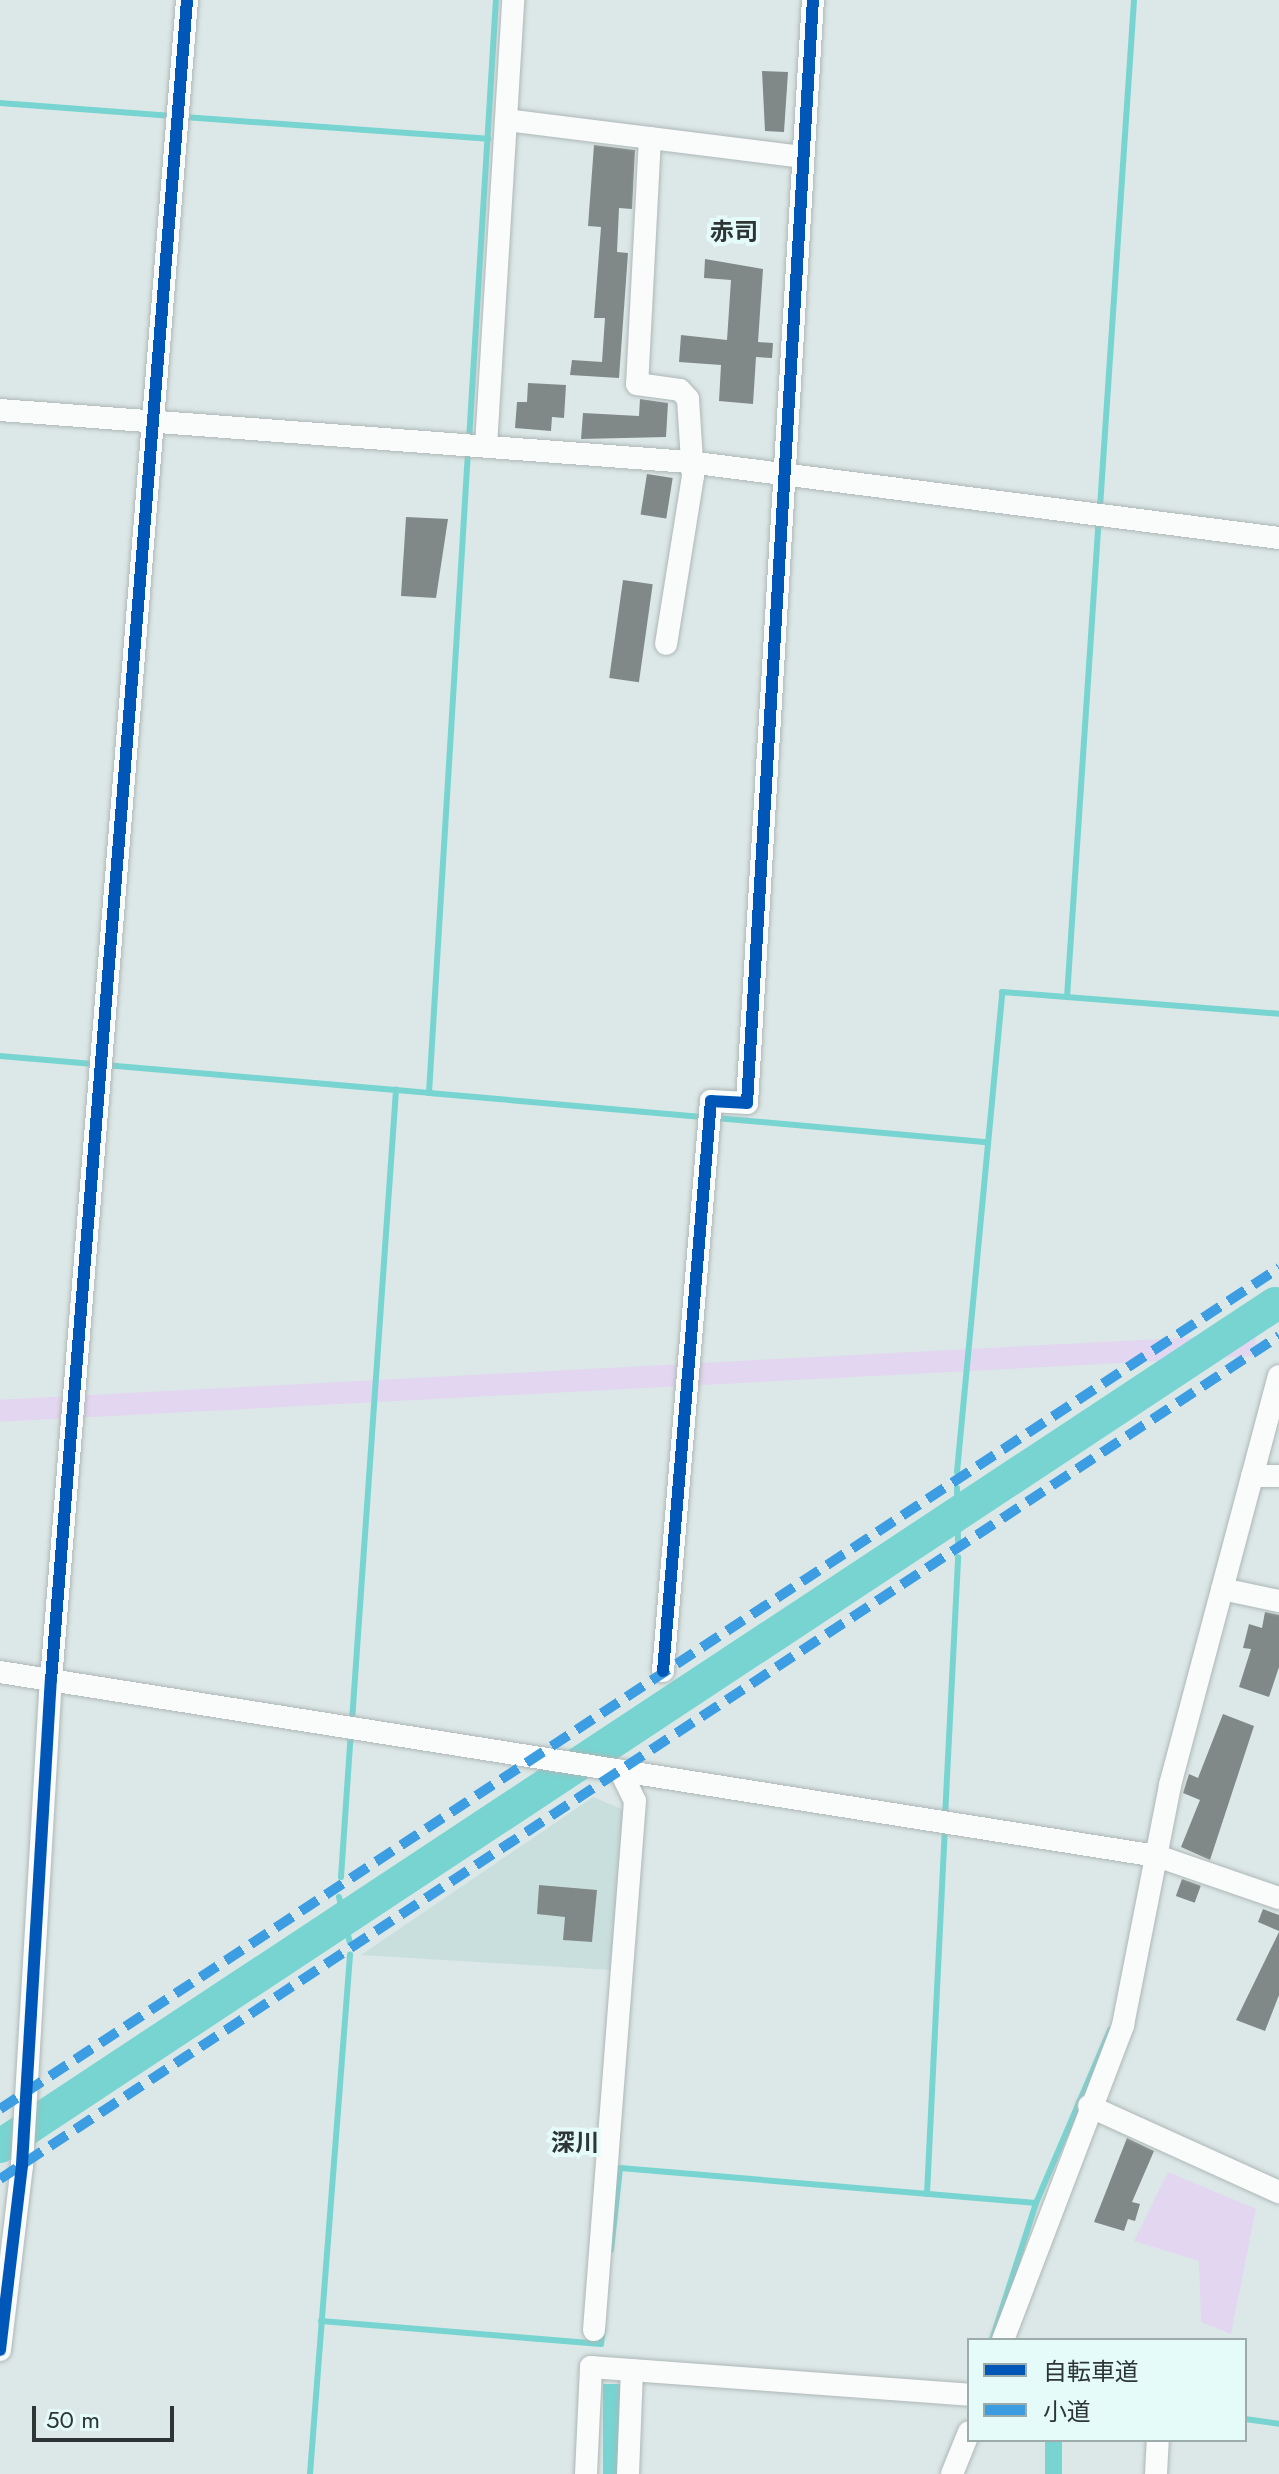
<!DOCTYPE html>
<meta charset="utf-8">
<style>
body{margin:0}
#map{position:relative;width:1279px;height:2474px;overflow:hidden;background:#dce8e7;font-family:Jost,"Noto Sans JP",sans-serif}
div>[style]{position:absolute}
.built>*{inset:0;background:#c9dfde}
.green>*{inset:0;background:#e3d6f0;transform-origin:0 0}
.water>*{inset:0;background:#78d4d1;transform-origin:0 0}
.stream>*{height:6px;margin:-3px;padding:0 3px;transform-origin:3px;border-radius:3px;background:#78d4d1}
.river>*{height:34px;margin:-17px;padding:0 17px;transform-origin:17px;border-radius:17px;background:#78d4d1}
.building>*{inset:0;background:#808988;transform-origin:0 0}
.roads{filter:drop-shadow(0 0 2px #aeb7b7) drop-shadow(0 0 2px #aeb7b7)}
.street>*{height:22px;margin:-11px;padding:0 11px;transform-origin:11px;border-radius:11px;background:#fafcfb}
.quiet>*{height:10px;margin-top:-5px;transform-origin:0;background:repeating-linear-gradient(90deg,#3d9de2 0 20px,transparent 0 30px)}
.cycleway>*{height:12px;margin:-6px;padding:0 6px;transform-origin:6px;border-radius:6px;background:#0057b8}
span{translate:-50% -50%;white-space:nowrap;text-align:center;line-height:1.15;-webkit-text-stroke:8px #e4fbfa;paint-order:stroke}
.neighbourhood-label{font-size:24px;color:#2d3535;font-weight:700}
.legend{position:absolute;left:967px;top:2338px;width:280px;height:104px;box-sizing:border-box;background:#e4fbfa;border:2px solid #9bacab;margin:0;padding:10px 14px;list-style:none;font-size:24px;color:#2d3535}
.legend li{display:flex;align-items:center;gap:16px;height:40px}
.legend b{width:40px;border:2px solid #9bacab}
.scale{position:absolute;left:32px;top:2406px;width:142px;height:36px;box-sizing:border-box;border:4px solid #2d3535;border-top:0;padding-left:10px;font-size:24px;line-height:28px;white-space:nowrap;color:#2d3535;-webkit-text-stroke:6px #e4fbfa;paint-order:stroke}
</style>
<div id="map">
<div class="built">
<i style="clip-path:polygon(593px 1797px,624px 1810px,610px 1970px,361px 1955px)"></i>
</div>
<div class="green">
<i style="left:1255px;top:1334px;width:22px;height:1506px;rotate:87deg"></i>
<i style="clip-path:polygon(1168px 2172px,1256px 2209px,1231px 2334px,1201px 2322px,1199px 2261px,1134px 2241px)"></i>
</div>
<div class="water">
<i style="left:603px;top:2384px;width:17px;height:90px"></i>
<i style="left:1045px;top:2440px;width:17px;height:34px"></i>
</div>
<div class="stream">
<i style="left:0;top:103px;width:173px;rotate:4.3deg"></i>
<i style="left:184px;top:117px;width:305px;rotate:4.1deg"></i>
<i style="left:469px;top:440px;width:441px;rotate:-86.5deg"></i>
<i style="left:1100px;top:507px;width:508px;rotate:-86.16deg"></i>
<i style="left:1067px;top:997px;width:473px;rotate:-86.2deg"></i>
<i style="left:0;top:1056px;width:397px;rotate:4.9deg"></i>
<i style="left:429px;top:1093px;width:277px;rotate:5deg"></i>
<i style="left:716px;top:1118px;width:272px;rotate:5.1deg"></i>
<i style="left:1275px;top:1304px;width:4px;rotate:-27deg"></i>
<i style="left:957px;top:1472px;width:482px;rotate:-84.6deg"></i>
<i style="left:1002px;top:992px;width:278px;rotate:4.5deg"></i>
<i style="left:957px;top:1488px;width:53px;rotate:88.9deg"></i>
<i style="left:352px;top:1721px;width:633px;rotate:-86.01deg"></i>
<i style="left:396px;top:1090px;width:33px;rotate:5deg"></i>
<i style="left:429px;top:1093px;width:643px;rotate:-86.52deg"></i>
<i style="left:945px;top:1817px;width:260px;rotate:-87.1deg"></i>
<i style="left:341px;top:1877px;width:145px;rotate:-86.1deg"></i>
<i style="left:339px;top:1897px;width:47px;rotate:76.6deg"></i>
<i style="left:927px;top:2194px;width:366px;rotate:-87.2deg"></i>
<i style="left:611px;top:2250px;width:82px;rotate:-83.7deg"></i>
<i style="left:620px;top:2168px;width:417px;rotate:4.8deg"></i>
<i style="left:321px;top:2321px;width:281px;rotate:4.7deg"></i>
<i style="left:601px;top:2344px;width:15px;rotate:-82deg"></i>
<i style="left:992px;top:2340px;width:144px;rotate:-72.2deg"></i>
<i style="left:1036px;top:2203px;width:188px;rotate:-66.8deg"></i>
<i style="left:1245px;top:2419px;width:34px;rotate:8deg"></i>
<i style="left:310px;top:2474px;width:521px;rotate:-85.59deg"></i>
</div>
<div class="river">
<i style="left:0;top:2146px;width:1528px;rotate:-33.44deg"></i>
</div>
<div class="building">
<i style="clip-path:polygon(762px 71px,788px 72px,784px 132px,765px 131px)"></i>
<i style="clip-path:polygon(594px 145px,635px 150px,632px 209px,619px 208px,617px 252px,628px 253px,619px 378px,570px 375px,572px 360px,602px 362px,605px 318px,594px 318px,601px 227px,588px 226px)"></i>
<i style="clip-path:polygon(705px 259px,763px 269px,758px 342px,773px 343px,772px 358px,756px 357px,753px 404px,719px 401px,721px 365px,679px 362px,681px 335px,727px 340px,731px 280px,704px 278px)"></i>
<i style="clip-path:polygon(528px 383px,566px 385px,564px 418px,552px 417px,551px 431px,515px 428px,517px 402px,527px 402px)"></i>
<i style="clip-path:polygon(640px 399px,668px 403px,666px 437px,581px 439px,583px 413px,639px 416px)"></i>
<i style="left:647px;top:474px;width:26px;height:41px;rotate:9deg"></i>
<i style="clip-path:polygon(406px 517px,448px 519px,436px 598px,401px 596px)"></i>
<i style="left:623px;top:580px;width:30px;height:99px;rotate:8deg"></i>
<i style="clip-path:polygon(1265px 1612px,1279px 1615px,1279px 1667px,1269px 1697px,1239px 1687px,1251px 1649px,1243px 1648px,1249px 1624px,1262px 1628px)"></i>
<i style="clip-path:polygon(1223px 1714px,1254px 1726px,1210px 1860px,1181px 1847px,1200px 1800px,1183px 1793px,1189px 1774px,1198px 1778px)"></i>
<i style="left:1182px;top:1879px;width:20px;height:18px;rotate:20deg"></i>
<i style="clip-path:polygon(539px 1885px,597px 1890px,592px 1942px,563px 1940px,565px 1917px,537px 1914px)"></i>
<i style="clip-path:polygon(1263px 1909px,1279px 1915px,1279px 1931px,1258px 1922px)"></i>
<i style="clip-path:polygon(1279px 1932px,1279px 1995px,1265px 2031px,1236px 2020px)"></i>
<i style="clip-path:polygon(1127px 2138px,1154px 2151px,1132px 2202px,1140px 2204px,1135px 2221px,1128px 2219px,1124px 2231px,1094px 2222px)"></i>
</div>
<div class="roads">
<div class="street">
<i style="left:506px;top:120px;width:299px;rotate:7.1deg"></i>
<i style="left:650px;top:138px;width:246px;rotate:93deg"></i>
<i style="left:637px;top:384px;width:43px;rotate:7.9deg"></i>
<i style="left:680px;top:390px;width:12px;rotate:48deg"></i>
<i style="left:688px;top:399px;width:77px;rotate:86.3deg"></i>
<i style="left:693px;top:476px;width:170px;rotate:99.1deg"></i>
<i style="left:0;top:410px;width:691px;rotate:4.32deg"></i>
<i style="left:689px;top:462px;width:595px;rotate:7.34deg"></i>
<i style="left:486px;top:446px;width:447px;rotate:-86.5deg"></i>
<i style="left:1252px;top:1476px;width:27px"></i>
<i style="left:1222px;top:1589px;width:58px;rotate:11.9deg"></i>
<i style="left:663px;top:1671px;width:572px;rotate:-85.19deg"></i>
<i style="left:711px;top:1101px;width:36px;rotate:3deg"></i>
<i style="left:747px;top:1103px;width:1105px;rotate:-86.58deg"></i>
<i style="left:0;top:1672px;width:1172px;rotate:9.04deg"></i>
<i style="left:1157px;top:1856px;width:129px;rotate:19deg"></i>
<i style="left:1089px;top:2106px;width:209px;rotate:24.4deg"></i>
<i style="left:594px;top:2330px;width:531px;rotate:-85.57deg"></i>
<i style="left:635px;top:1801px;width:34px;rotate:-116deg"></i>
<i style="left:1003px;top:2340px;width:337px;rotate:-69.1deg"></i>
<i style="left:1123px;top:2025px;width:245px;rotate:-78.9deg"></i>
<i style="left:1170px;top:1785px;width:423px;rotate:-75.1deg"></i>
<i style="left:0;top:2350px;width:186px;rotate:-83.2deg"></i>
<i style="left:22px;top:2165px;width:486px;rotate:-86.6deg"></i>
<i style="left:51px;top:1680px;width:1685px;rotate:-85.37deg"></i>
<i style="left:586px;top:2474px;width:107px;rotate:-87.3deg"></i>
<i style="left:591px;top:2367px;width:379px;rotate:4.2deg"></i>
<i style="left:628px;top:2474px;width:104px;rotate:-87.8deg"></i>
<i style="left:952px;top:2474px;width:45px;rotate:-68deg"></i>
<i style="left:1156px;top:2474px;width:34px;rotate:-87deg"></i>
</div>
</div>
<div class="quiet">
<i style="left:0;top:2109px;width:1531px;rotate:-33.33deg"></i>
<i style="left:0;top:2179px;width:1532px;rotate:-33.39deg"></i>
</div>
<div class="cycleway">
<i style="left:663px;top:1671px;width:572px;rotate:-85.19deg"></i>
<i style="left:711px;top:1101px;width:36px;rotate:3deg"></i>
<i style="left:747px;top:1103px;width:1105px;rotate:-86.58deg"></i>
<i style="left:0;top:2350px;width:186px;rotate:-83.2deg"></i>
<i style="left:22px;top:2165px;width:486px;rotate:-86.6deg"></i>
<i style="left:51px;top:1680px;width:1685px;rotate:-85.37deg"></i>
</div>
<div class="neighbourhood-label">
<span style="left:734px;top:232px">赤司</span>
<span style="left:575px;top:2143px">深川</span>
</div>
<ul class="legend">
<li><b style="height:10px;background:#0057b8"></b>自転車道</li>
<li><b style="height:10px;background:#3d9de2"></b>小道</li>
</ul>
<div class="scale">50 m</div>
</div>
